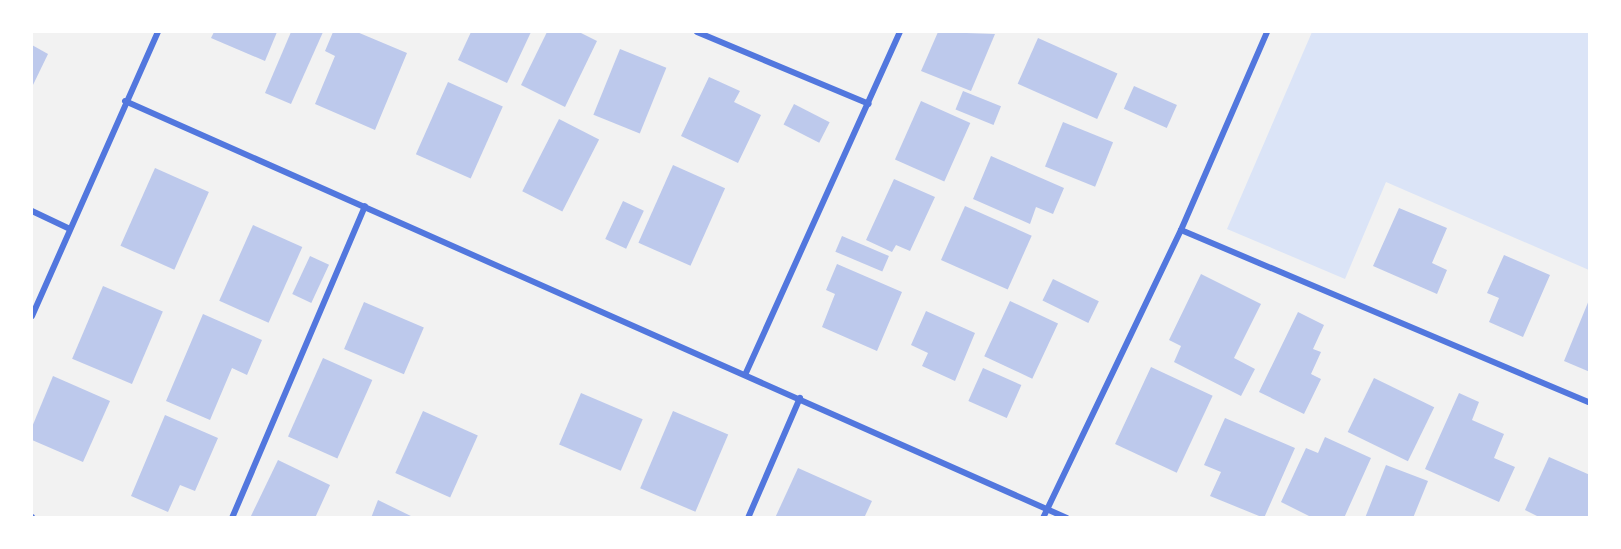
<!DOCTYPE html>
<style>
body{margin:0}
#map{position:relative;width:1621px;height:549px;overflow:hidden;background:#f2f2f2;font-family:"Exo 2",sans-serif}
div>[style]{position:absolute}
.green>*{inset:0;background:#dbe4f7}
.building>*{inset:0;background:#bdc9ec;transform-origin:0 0}
.minor>*{height:6px;margin:-3px;padding:0 3px;transform-origin:3px;border-radius:3px;background:#5277de}
span{translate:-50% -50%;white-space:nowrap;text-align:center;line-height:1.15;-webkit-text-stroke:4.5px #fff;paint-order:stroke}
.frame{position:absolute;inset:0;border:33px solid #fff;pointer-events:none}
</style>
<div id="map">
<div class="green">
<i style="clip-path:polygon(1312px 32px,1589px 32px,1589px 270px,1386px 182px,1345px 279px,1227px 229px)"></i>
</div>
<div class="building">
<i style="clip-path:polygon(214px 32px,277px 32px,265px 61px,211px 38px)"></i>
<i style="clip-path:polygon(291px 32px,323px 32px,291px 104px,265px 93px)"></i>
<i style="clip-path:polygon(333px 32px,357px 32px,407px 53px,375px 130px,315px 104px,335px 56px,325px 51px)"></i>
<i style="clip-path:polygon(471px 32px,531px 32px,507px 83px,458px 60px)"></i>
<i style="clip-path:polygon(547px 32px,579px 32px,597px 41px,565px 107px,521px 85px)"></i>
<i style="clip-path:polygon(938px 32px,995px 34px,971px 91px,921px 71px)"></i>
<i style="left:1038px;top:38px;width:87px;height:50px;rotate:24deg"></i>
<i style="clip-path:polygon(32px 45px,48px 54px,32px 87px)"></i>
<i style="left:620px;top:49px;width:50px;height:71px;rotate:22deg"></i>
<i style="clip-path:polygon(709px 77px,740px 91px,734px 102px,761px 115px,738px 163px,681px 136px)"></i>
<i style="left:448px;top:82px;width:60px;height:79px;rotate:24deg"></i>
<i style="left:1134px;top:86px;width:47px;height:25px;rotate:24deg"></i>
<i style="left:963px;top:91px;width:41px;height:20px;rotate:22deg"></i>
<i style="left:921px;top:101px;width:54px;height:64px;rotate:24deg"></i>
<i style="left:794px;top:104px;width:40px;height:23px;rotate:27deg"></i>
<i style="left:559px;top:119px;width:45px;height:81px;rotate:27deg"></i>
<i style="left:1063px;top:122px;width:54px;height:48px;rotate:22deg"></i>
<i style="clip-path:polygon(991px 156px,1064px 188px,1053px 214px,1036px 207px,1030px 224px,973px 199px)"></i>
<i style="left:673px;top:165px;width:57px;height:85px;rotate:24deg"></i>
<i style="left:155px;top:168px;width:59px;height:85px;rotate:24deg"></i>
<i style="clip-path:polygon(894px 179px,935px 197px,910px 251px,896px 245px,892px 252px,866px 240px)"></i>
<i style="left:623px;top:201px;width:23px;height:42px;rotate:25deg"></i>
<i style="left:965px;top:206px;width:73px;height:59px;rotate:24deg"></i>
<i style="clip-path:polygon(1399px 208px,1447px 228px,1432px 263px,1447px 270px,1437px 294px,1373px 266px)"></i>
<i style="left:253px;top:225px;width:54px;height:83px;rotate:24deg"></i>
<i style="left:842px;top:236px;width:51px;height:17px;rotate:23deg"></i>
<i style="clip-path:polygon(1504px 255px,1550px 275px,1523px 337px,1489px 322px,1499px 298px,1487px 293px)"></i>
<i style="left:310px;top:256px;width:21px;height:42px;rotate:25deg"></i>
<i style="clip-path:polygon(837px 264px,902px 292px,877px 351px,822px 327px,835px 294px,826px 290px)"></i>
<i style="clip-path:polygon(1201px 274px,1261px 304px,1234px 358px,1255px 369px,1241px 396px,1174px 362px,1181px 346px,1169px 340px)"></i>
<i style="left:1053px;top:279px;width:51px;height:24px;rotate:26deg"></i>
<i style="left:103px;top:286px;width:65px;height:79px;rotate:23deg"></i>
<i style="clip-path:polygon(1589px 300px,1590px 300px,1590px 372px,1564px 361px)"></i>
<i style="left:1010px;top:301px;width:53px;height:61px;rotate:25deg"></i>
<i style="left:364px;top:302px;width:65px;height:51px;rotate:23deg"></i>
<i style="clip-path:polygon(926px 311px,975px 333px,955px 381px,922px 366px,928px 353px,911px 345px)"></i>
<i style="clip-path:polygon(1298px 312px,1324px 325px,1313px 349px,1321px 352px,1311px 374px,1321px 379px,1304px 414px,1259px 392px)"></i>
<i style="clip-path:polygon(203px 314px,262px 340px,247px 375px,232px 368px,210px 420px,166px 401px)"></i>
<i style="left:323px;top:358px;width:54px;height:86px;rotate:24deg"></i>
<i style="left:1151px;top:367px;width:68px;height:85px;rotate:25deg"></i>
<i style="left:983px;top:368px;width:42px;height:36px;rotate:24deg"></i>
<i style="clip-path:polygon(53px 376px,110px 401px,83px 462px,32px 440px,32px 427px)"></i>
<i style="left:1374px;top:378px;width:67px;height:60px;rotate:26deg"></i>
<i style="left:581px;top:393px;width:67px;height:56px;rotate:23deg"></i>
<i style="clip-path:polygon(1459px 393px,1479px 402px,1472px 420px,1504px 434px,1494px 458px,1515px 467px,1499px 502px,1425px 469px)"></i>
<i style="left:423px;top:411px;width:60px;height:68px;rotate:24deg"></i>
<i style="left:673px;top:411px;width:60px;height:84px;rotate:23deg"></i>
<i style="clip-path:polygon(165px 415px,218px 438px,195px 491px,180px 485px,168px 512px,131px 496px)"></i>
<i style="clip-path:polygon(1225px 418px,1295px 448px,1264px 518px,1210px 496px,1221px 472px,1204px 465px)"></i>
<i style="clip-path:polygon(1325px 437px,1371px 458px,1344px 518px,1313px 518px,1281px 502px,1306px 448px,1318px 453px)"></i>
<i style="clip-path:polygon(1549px 457px,1590px 475px,1590px 518px,1541px 518px,1525px 510px)"></i>
<i style="clip-path:polygon(278px 460px,330px 485px,315px 518px,250px 518px)"></i>
<i style="clip-path:polygon(1386px 465px,1428px 481px,1413px 518px,1365px 518px)"></i>
<i style="clip-path:polygon(798px 468px,872px 501px,864px 518px,775px 518px)"></i>
<i style="clip-path:polygon(378px 500px,415px 518px,371px 518px)"></i>
</div>
<div class="minor">
<i style="left:697px;top:32px;width:186px;rotate:22.7deg"></i>
<i style="left:125px;top:101px;width:1030px;rotate:23.88deg"></i>
<i style="left:32px;top:211px;width:42px;rotate:25.3deg"></i>
<i style="left:1181px;top:230px;width:444px;rotate:22.9deg"></i>
<i style="left:32px;top:316px;width:311px;rotate:-66.1deg"></i>
<i style="left:745px;top:375px;width:376px;rotate:-65.7deg"></i>
<i style="left:32px;top:517px;width:1px;rotate:90deg"></i>
<i style="left:232px;top:518px;width:339px;rotate:-66.9deg"></i>
<i style="left:748px;top:518px;width:131px;rotate:-66.6deg"></i>
<i style="left:1043px;top:518px;width:319px;rotate:-64.4deg"></i>
<i style="left:1181px;top:230px;width:216px;rotate:-66.5deg"></i>
</div>
<div class="frame"></div>
</div>
